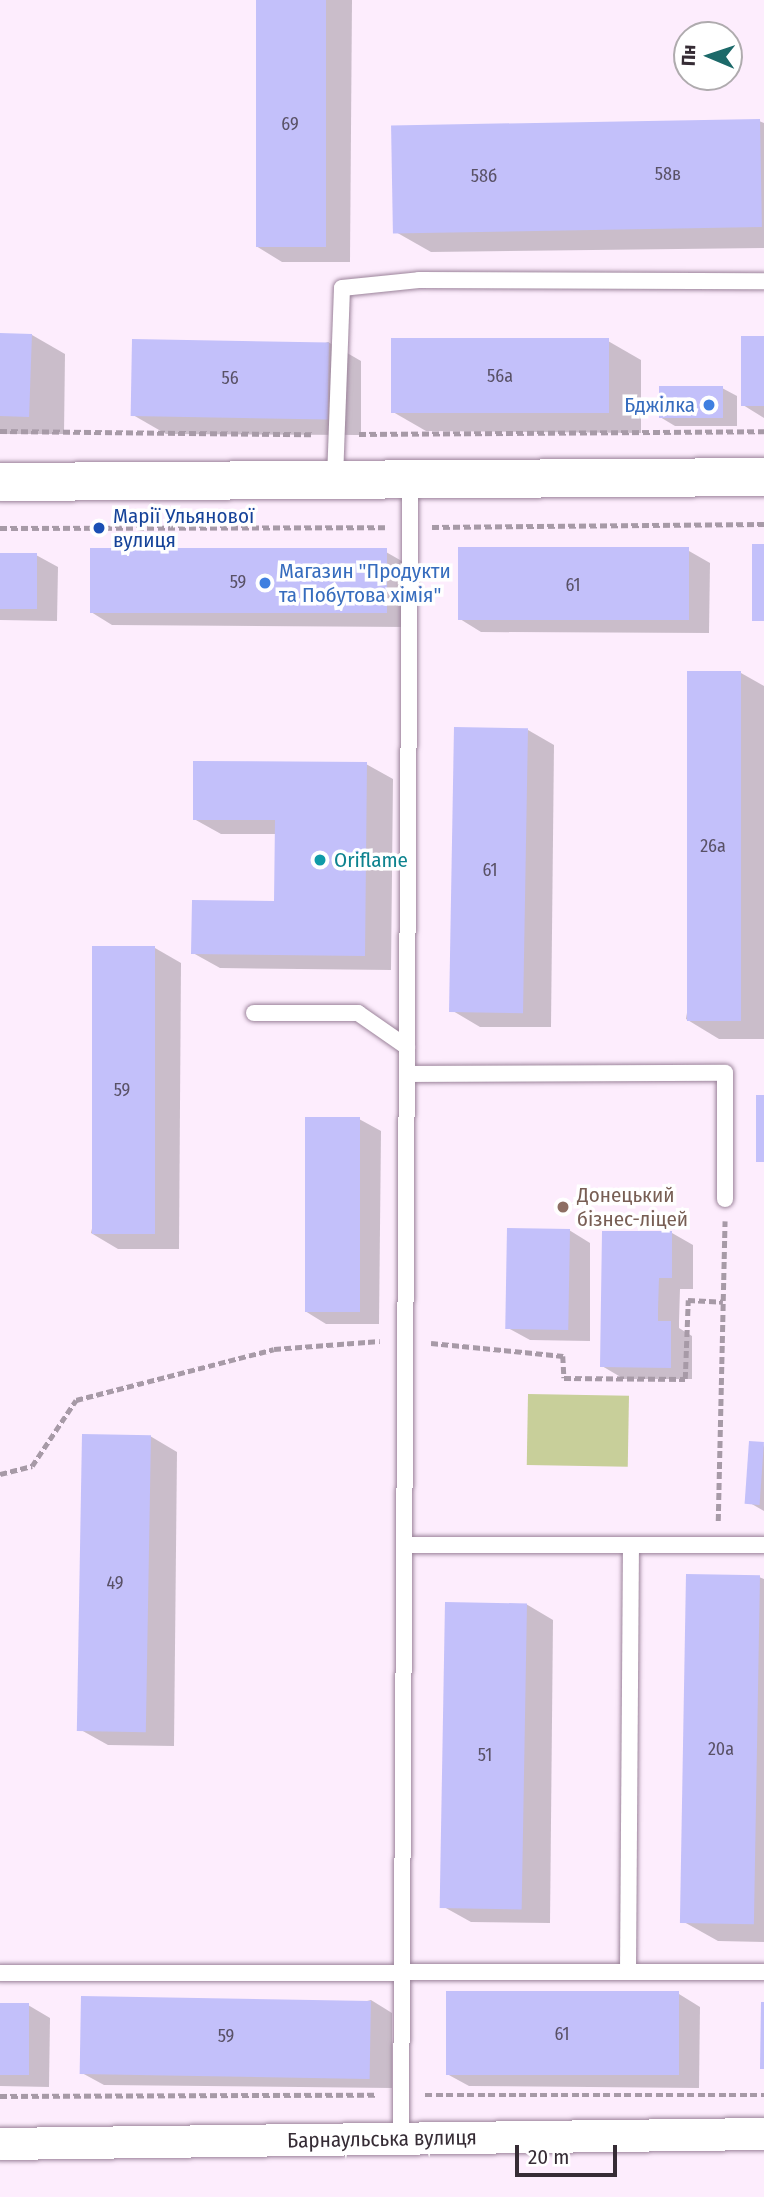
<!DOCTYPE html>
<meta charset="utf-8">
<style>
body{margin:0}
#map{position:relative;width:764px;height:2197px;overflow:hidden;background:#fdedfd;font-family:"Fira Sans Condensed",sans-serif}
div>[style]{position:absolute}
.green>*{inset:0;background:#c8cf9a;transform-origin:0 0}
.shadow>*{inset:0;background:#0003}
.building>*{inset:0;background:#c3c0fa;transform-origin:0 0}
.path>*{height:4.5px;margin-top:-2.25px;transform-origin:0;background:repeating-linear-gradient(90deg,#a79aa7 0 7px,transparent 0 10.5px)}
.roads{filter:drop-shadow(0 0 2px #9b839a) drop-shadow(0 0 2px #9b839a)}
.lane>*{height:16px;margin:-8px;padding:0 8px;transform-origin:8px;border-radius:8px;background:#fff}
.street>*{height:32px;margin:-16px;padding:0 16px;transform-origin:16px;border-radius:16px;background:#fff}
.secondary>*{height:38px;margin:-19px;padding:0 19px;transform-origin:19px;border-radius:19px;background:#fff}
.dots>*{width:19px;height:19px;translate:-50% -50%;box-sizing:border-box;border:4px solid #fff;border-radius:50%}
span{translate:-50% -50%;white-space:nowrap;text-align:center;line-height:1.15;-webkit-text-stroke:7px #fff;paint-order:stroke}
.number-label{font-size:18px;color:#595166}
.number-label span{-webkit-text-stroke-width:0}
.shop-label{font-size:21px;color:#366cbe}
.right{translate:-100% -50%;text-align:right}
.left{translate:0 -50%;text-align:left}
.transit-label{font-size:21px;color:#164399}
.culture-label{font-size:21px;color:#0d838f}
.education-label{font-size:21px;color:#785e54}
.street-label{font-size:21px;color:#362c35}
.north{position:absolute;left:673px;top:21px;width:70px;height:70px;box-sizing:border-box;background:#fff;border:2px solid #afabae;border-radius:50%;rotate:272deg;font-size:19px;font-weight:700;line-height:28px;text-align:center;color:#362c35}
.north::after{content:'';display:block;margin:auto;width:24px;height:32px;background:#1c6969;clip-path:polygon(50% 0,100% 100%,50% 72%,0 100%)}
.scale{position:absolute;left:515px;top:2145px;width:102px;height:32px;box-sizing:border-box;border:4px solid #362c35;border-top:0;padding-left:9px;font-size:21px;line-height:24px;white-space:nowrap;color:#362c35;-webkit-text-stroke:5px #fff;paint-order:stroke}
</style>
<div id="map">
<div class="green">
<i style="left:528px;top:1394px;width:101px;height:71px;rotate:1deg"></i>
</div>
<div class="shadow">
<i style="clip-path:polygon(257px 0,352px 0,350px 262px,282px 262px,256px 246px)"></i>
<i style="clip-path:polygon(759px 121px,764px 123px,764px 248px,431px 252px,394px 231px)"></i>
<i style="clip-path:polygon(0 335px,32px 335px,65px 354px,64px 434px,0 434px)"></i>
<i style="clip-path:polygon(764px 338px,764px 418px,743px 405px)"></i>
<i style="clip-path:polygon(608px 341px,641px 360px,641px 433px,426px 431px,393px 412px)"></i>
<i style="clip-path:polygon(328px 342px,361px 361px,361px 435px,166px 434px,133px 415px)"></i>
<i style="clip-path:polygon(722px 388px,737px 396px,737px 426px,675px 426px,660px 417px)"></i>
<i style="clip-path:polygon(689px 551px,710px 563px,709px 633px,481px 632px,460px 619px)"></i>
<i style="clip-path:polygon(386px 552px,407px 564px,407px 627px,112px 625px,91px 612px)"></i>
<i style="clip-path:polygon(0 554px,36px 555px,58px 567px,57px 621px,0 620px)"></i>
<i style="clip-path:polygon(741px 673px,764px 686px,764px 1039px,719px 1039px,686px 1019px)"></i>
<i style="clip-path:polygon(528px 730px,554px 745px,551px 1027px,480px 1027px,453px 1011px)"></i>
<i style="clip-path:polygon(366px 764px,393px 779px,391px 970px,220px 968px,193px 953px,276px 902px,277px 834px,221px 834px,194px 819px)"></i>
<i style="clip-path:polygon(155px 948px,181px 963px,179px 1249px,118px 1249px,91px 1233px)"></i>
<i style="clip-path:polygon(359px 1119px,381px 1131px,379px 1324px,326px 1324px,305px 1311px)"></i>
<i style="clip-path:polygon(569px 1230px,590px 1243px,590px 1341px,530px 1340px,508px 1328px)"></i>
<i style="clip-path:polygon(672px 1233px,693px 1245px,693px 1289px,680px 1289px,679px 1322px,679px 1328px,692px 1336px,692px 1379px,624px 1379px,602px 1366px)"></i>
<i style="clip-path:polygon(150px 1436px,177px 1452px,174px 1746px,108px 1745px,81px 1730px)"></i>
<i style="clip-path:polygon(764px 1443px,764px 1511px,750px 1503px)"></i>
<i style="clip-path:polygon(759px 1577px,764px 1579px,764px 1942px,718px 1941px,684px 1922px)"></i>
<i style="clip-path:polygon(526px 1604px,553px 1620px,550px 1923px,471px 1922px,444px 1907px)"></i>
<i style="clip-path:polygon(679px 1994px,700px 2007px,699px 2088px,469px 2086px,447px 2074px)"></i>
<i style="clip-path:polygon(371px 2000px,392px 2013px,392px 2088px,104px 2085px,82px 2073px)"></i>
<i style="clip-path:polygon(0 2005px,28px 2005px,50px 2018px,49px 2087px,0 2086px)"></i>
</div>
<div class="building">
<i style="left:256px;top:0;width:70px;height:247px"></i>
<i style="left:760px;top:119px;width:108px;height:369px;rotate:89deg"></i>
<i style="left:0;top:333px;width:32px;height:83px;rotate:2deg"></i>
<i style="left:741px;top:336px;width:23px;height:70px"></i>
<i style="left:391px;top:338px;width:218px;height:75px"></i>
<i style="left:132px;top:339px;width:197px;height:77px;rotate:1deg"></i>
<i style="left:659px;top:386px;width:64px;height:32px"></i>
<i style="left:752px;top:544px;width:12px;height:77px"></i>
<i style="left:458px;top:547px;width:231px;height:73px"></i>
<i style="left:90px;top:548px;width:297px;height:65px"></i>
<i style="left:0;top:553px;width:37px;height:56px"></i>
<i style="left:687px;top:671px;width:54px;height:350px"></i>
<i style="left:454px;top:727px;width:74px;height:285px;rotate:1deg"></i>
<i style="clip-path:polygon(193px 761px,367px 762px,365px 956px,191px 954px,192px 900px,274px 901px,275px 820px,193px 820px)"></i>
<i style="left:92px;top:946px;width:63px;height:288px"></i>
<i style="left:756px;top:1095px;width:8px;height:67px"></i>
<i style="left:305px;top:1117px;width:55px;height:195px"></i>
<i style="left:507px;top:1228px;width:63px;height:101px;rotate:1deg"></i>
<i style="clip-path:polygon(602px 1231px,672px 1231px,672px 1278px,659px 1278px,658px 1309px,658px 1321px,671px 1321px,671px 1368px,600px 1367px)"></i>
<i style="left:82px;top:1434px;width:69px;height:297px;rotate:1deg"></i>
<i style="left:749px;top:1441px;width:15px;height:63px;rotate:4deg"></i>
<i style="left:686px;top:1574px;width:74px;height:349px;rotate:1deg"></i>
<i style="left:445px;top:1602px;width:82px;height:306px;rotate:1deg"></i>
<i style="left:446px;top:1991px;width:233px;height:84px"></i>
<i style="left:81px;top:1996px;width:290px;height:78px;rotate:1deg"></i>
<i style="clip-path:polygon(761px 2002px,764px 2002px,764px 2069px,760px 2069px)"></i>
<i style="left:0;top:2003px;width:29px;height:72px"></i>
</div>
<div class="path">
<i style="left:0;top:431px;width:312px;rotate:0.6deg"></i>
<i style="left:359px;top:434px;width:405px;rotate:-0.4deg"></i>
<i style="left:432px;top:527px;width:332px;rotate:-0.5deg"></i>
<i style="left:0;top:528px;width:385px;rotate:-0.1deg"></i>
<i style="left:431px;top:1343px;width:133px;rotate:5.6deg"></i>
<i style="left:563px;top:1356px;width:22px;rotate:87deg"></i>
<i style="left:564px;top:1378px;width:121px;rotate:0.5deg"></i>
<i style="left:685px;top:1379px;width:79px;rotate:-87.8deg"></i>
<i style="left:688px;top:1300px;width:35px;rotate:3deg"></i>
<i style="left:0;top:1474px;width:33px;rotate:-14deg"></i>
<i style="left:32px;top:1466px;width:79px;rotate:-56.3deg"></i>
<i style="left:76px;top:1400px;width:204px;rotate:-14.4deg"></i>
<i style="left:274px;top:1349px;width:106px;rotate:-4.3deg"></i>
<i style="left:718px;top:1521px;width:300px;rotate:-88.7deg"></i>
<i style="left:425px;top:2095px;width:339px"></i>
<i style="left:0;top:2096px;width:378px;rotate:-0.2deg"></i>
</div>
<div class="roads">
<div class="lane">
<i style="left:335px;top:479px;width:191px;rotate:-87.9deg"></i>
<i style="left:342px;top:288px;width:77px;rotate:-5.9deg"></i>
<i style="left:419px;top:280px;width:345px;rotate:0.2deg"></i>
<i style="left:254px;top:1013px;width:104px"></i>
<i style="left:358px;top:1013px;width:60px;rotate:34.8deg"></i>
<i style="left:407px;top:1074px;width:318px;rotate:-0.2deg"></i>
<i style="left:725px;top:1073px;width:126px;rotate:90deg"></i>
<i style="left:405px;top:1545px;width:359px"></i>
<i style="left:628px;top:1971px;width:426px;rotate:-89.6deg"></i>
<i style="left:0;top:1973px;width:764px;rotate:-0.07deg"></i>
<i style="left:401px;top:2138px;width:1659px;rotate:-89.69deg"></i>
</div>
<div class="street">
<i style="left:0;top:2144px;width:764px;rotate:-0.75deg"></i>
</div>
<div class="secondary">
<i style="left:0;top:482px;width:764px;rotate:-0.37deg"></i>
</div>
</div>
<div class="dots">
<i style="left:709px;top:405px;background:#3f7fe0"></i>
<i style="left:99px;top:528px;background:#1a4fb4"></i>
<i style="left:265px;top:583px;background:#3f7fe0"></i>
<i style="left:320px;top:860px;background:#0f9aa8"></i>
<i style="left:563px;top:1207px;background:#8d6e63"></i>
</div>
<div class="number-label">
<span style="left:290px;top:124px">69</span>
<span style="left:668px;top:174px">58в</span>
<span style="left:484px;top:176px">58б</span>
<span style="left:500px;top:376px">56а</span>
<span style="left:230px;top:378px">56</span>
<span style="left:238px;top:582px">59</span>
<span style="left:573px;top:585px">61</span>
<span style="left:713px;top:846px">26а</span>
<span style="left:490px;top:870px">61</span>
<span style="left:122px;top:1090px">59</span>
<span style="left:115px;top:1583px">49</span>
<span style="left:721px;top:1749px">20а</span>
<span style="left:485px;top:1755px">51</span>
<span style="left:562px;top:2034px">61</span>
<span style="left:226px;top:2036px">59</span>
</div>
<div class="shop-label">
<span class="right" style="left:695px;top:405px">Бджілка</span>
<span class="left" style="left:279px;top:583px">Магазин "Продукти<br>та Побутова хімія"</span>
</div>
<div class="transit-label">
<span class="left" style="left:113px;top:528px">Марії Ульянової<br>вулиця</span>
</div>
<div class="culture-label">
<span class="left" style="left:334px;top:860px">Oriflame</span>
</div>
<div class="education-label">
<span class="left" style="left:577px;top:1207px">Донецький<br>бізнес-ліцей</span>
</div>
<div class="street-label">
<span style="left:382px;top:2139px;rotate:-1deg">Барнаульська вулиця</span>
</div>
<div class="north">Пн</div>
<div class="scale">20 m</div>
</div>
